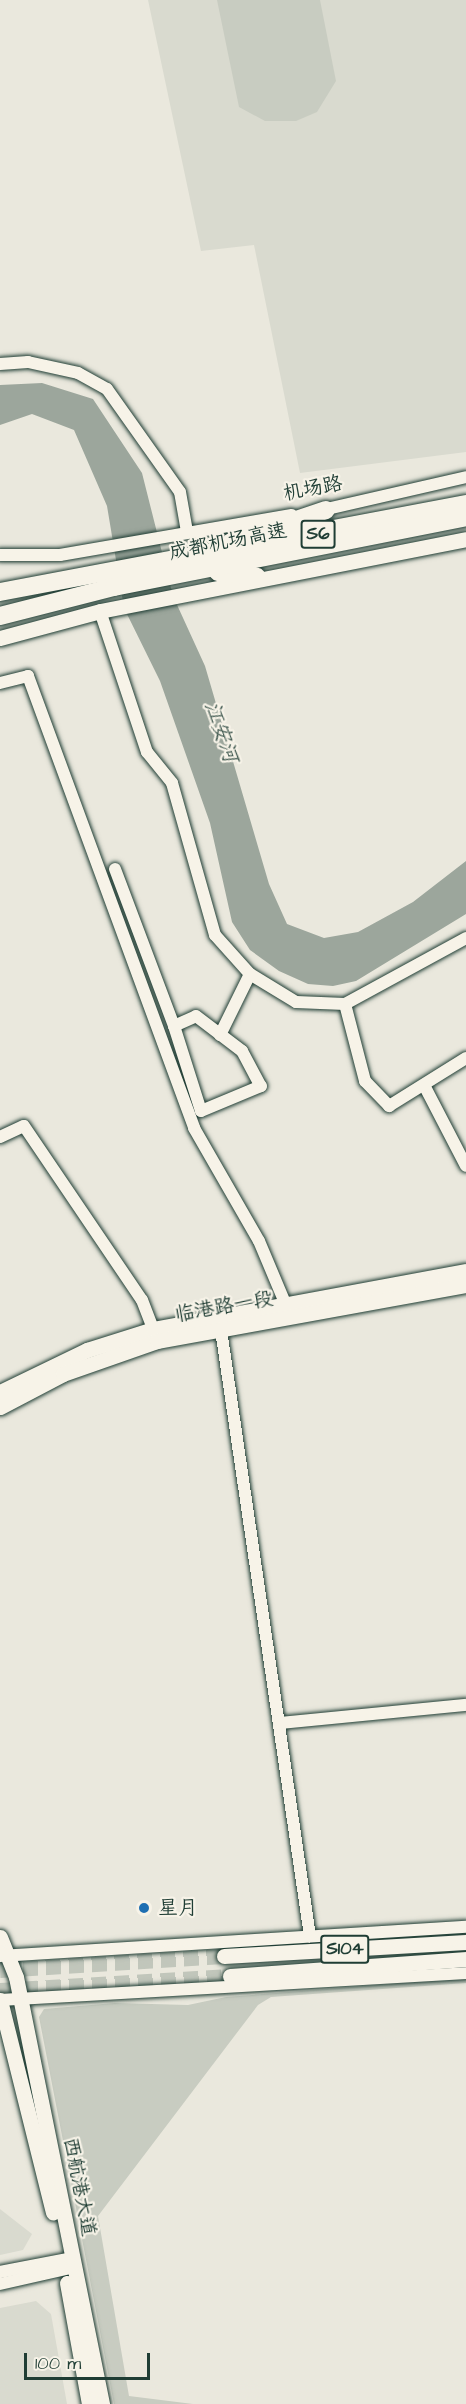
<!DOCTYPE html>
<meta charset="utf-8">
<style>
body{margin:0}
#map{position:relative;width:466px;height:2404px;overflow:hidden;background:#eae8dd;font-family:"Architects Daughter","LXGW WenKai TC",sans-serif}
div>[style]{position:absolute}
.built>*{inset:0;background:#d9dacf}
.green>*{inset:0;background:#c8ccc1}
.water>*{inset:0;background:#9ca69c}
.major-tunnel>*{height:15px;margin-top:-7.5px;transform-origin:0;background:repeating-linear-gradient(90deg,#c1c6bb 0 15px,transparent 0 23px)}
.roads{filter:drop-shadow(0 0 2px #1f3d34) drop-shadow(0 0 2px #1f3d34)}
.minor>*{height:12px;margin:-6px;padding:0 6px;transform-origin:6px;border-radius:6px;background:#f7f3e8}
.major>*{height:15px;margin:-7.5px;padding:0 7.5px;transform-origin:7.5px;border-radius:7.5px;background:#f7f3e8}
.highway>*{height:18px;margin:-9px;padding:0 9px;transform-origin:9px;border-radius:9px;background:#f7f3e8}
.dots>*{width:16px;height:16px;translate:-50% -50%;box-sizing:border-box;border:3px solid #f7f3e8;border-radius:50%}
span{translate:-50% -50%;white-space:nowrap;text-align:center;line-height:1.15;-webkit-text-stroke:4.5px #f7f3e8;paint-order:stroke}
.shield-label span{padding:2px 4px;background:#f7f3e8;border:2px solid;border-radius:4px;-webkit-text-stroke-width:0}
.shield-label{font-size:18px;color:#1f3d34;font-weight:700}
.street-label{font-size:20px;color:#1f3d34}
.poi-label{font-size:20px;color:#1f3d34}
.left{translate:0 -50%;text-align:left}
.water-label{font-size:21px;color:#445c53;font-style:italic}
.scale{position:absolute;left:24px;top:2353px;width:126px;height:27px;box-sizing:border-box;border:3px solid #1f3d34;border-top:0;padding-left:8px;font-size:18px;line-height:21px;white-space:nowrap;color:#1f3d34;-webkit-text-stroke:4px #f7f3e8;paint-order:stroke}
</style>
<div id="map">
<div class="built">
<i style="clip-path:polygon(148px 0,466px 0,466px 452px,300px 473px,254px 245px,201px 251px)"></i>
<i style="clip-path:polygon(0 2209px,32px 2234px,23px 2250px,0 2255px)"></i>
<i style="clip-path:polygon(36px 2301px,51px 2314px,67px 2404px,0 2404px,0 2308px)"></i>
</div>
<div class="green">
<i style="clip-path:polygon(217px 0,320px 0,336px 81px,317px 112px,296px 121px,265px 121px,239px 107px)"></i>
<i style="clip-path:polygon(466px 1978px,466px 1983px,271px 1997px,258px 2005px,98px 2216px,129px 2396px,193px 2404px,114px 2404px,39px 2017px,44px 2009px,115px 2003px,188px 2005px,226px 1997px)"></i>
</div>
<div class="water">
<i style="clip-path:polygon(42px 383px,93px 399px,142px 473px,173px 596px,205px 666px,269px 884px,287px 924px,324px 938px,358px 932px,413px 902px,466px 861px,466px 914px,356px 981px,333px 986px,308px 984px,279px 971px,250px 950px,232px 922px,210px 823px,160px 681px,124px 608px,107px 506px,74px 430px,32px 414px,0 425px,0 385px)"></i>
</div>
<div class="major-tunnel">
<i style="left:0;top:1970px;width:224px;rotate:-3.6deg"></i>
<i style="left:0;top:1990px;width:230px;rotate:-3.5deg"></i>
</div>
<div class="roads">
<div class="minor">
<i style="left:0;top:364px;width:28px;rotate:-4deg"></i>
<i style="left:28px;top:362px;width:51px;rotate:12.4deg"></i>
<i style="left:78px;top:373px;width:33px;rotate:29deg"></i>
<i style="left:107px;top:389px;width:126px;rotate:54.7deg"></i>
<i style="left:180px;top:492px;width:39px;rotate:80deg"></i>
<i style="left:318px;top:511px;width:152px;rotate:-12.9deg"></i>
<i style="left:0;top:555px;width:60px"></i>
<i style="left:60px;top:555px;width:235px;rotate:-9.8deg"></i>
<i style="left:100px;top:611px;width:149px;rotate:71.6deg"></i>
<i style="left:147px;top:752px;width:40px;rotate:51deg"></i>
<i style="left:172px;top:783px;width:158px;rotate:74.2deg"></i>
<i style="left:215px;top:935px;width:52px;rotate:48.1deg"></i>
<i style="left:250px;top:974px;width:54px;rotate:31.3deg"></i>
<i style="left:296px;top:1002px;width:49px;rotate:2.3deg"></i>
<i style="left:345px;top:1004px;width:138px;rotate:-28.6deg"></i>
<i style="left:0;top:683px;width:29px;rotate:-14deg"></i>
<i style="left:28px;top:676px;width:482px;rotate:69.8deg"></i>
<i style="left:194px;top:1128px;width:130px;rotate:60.1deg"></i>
<i style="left:259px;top:1241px;width:67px;rotate:67.2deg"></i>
<i style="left:115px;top:869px;width:168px;rotate:69.4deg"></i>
<i style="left:174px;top:1026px;width:24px;rotate:-24deg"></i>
<i style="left:196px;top:1016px;width:58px;rotate:37.3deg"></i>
<i style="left:242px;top:1051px;width:40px;rotate:62deg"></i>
<i style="left:261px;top:1086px;width:65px;rotate:157.4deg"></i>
<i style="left:201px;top:1111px;width:89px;rotate:-107.6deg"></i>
<i style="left:345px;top:1004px;width:80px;rotate:75.4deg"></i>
<i style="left:365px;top:1081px;width:35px;rotate:46deg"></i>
<i style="left:389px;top:1106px;width:91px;rotate:-31.9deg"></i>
<i style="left:220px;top:1035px;width:68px;rotate:-63.8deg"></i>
<i style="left:424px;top:1085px;width:91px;rotate:62.6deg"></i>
<i style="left:0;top:1137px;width:26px;rotate:-25deg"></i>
<i style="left:24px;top:1126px;width:210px;rotate:55.9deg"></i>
<i style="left:142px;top:1300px;width:31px;rotate:69deg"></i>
<i style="left:220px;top:1323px;width:620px;rotate:81.65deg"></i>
<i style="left:281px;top:1723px;width:186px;rotate:-5.6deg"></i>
<i style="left:0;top:1956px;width:467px;rotate:-3.6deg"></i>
<i style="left:0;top:2000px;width:467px;rotate:-3.3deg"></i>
<i style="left:0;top:2272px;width:73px;rotate:-11deg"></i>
<i style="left:0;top:2284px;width:76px;rotate:-12.9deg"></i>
</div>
<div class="major">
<i style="left:0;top:638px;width:104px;rotate:-15.1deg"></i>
<i style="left:100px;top:611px;width:373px;rotate:-11.1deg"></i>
<i style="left:0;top:1392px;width:97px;rotate:-25.8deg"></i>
<i style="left:87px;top:1350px;width:69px;rotate:-17.7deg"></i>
<i style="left:153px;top:1329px;width:318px;rotate:-10.5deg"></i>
<i style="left:0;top:1407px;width:71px;rotate:-27.6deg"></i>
<i style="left:63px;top:1374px;width:100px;rotate:-19.3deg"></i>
<i style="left:157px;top:1341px;width:314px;rotate:-10.3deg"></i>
<i style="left:0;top:1937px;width:43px;rotate:68.2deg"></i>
<i style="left:16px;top:1977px;width:436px;rotate:78.6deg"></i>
<i style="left:224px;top:1956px;width:242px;rotate:-3.3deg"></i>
<i style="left:230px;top:1976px;width:237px;rotate:-4.1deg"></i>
<i style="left:0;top:2000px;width:219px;rotate:76deg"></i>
<i style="left:67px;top:2283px;width:123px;rotate:79.7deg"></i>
</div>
<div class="highway">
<i style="left:231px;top:542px;width:100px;rotate:-18.6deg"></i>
<i style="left:218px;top:572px;width:39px;rotate:7deg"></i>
<i style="left:0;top:592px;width:474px;rotate:-10.7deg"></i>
<i style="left:0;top:616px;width:118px;rotate:-14.3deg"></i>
<i style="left:114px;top:587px;width:359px;rotate:-11.2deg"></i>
</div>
</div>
<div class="dots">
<i style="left:144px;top:1908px;background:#1f6fb2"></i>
</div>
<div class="shield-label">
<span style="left:318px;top:534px">S6</span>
<span style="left:345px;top:1949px">S104</span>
</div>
<div class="street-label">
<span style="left:313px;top:489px;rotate:-11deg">机场路</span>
<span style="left:228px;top:542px;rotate:-11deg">成都机场高速</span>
<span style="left:224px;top:1307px;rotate:-10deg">临港路一段</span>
<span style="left:79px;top:2187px;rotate:79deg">西航港大道</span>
</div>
<div class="poi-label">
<span class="left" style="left:158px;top:1908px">星月</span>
</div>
<div class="water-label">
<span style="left:221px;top:732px;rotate:71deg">江安河</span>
</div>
<div class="scale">100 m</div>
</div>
